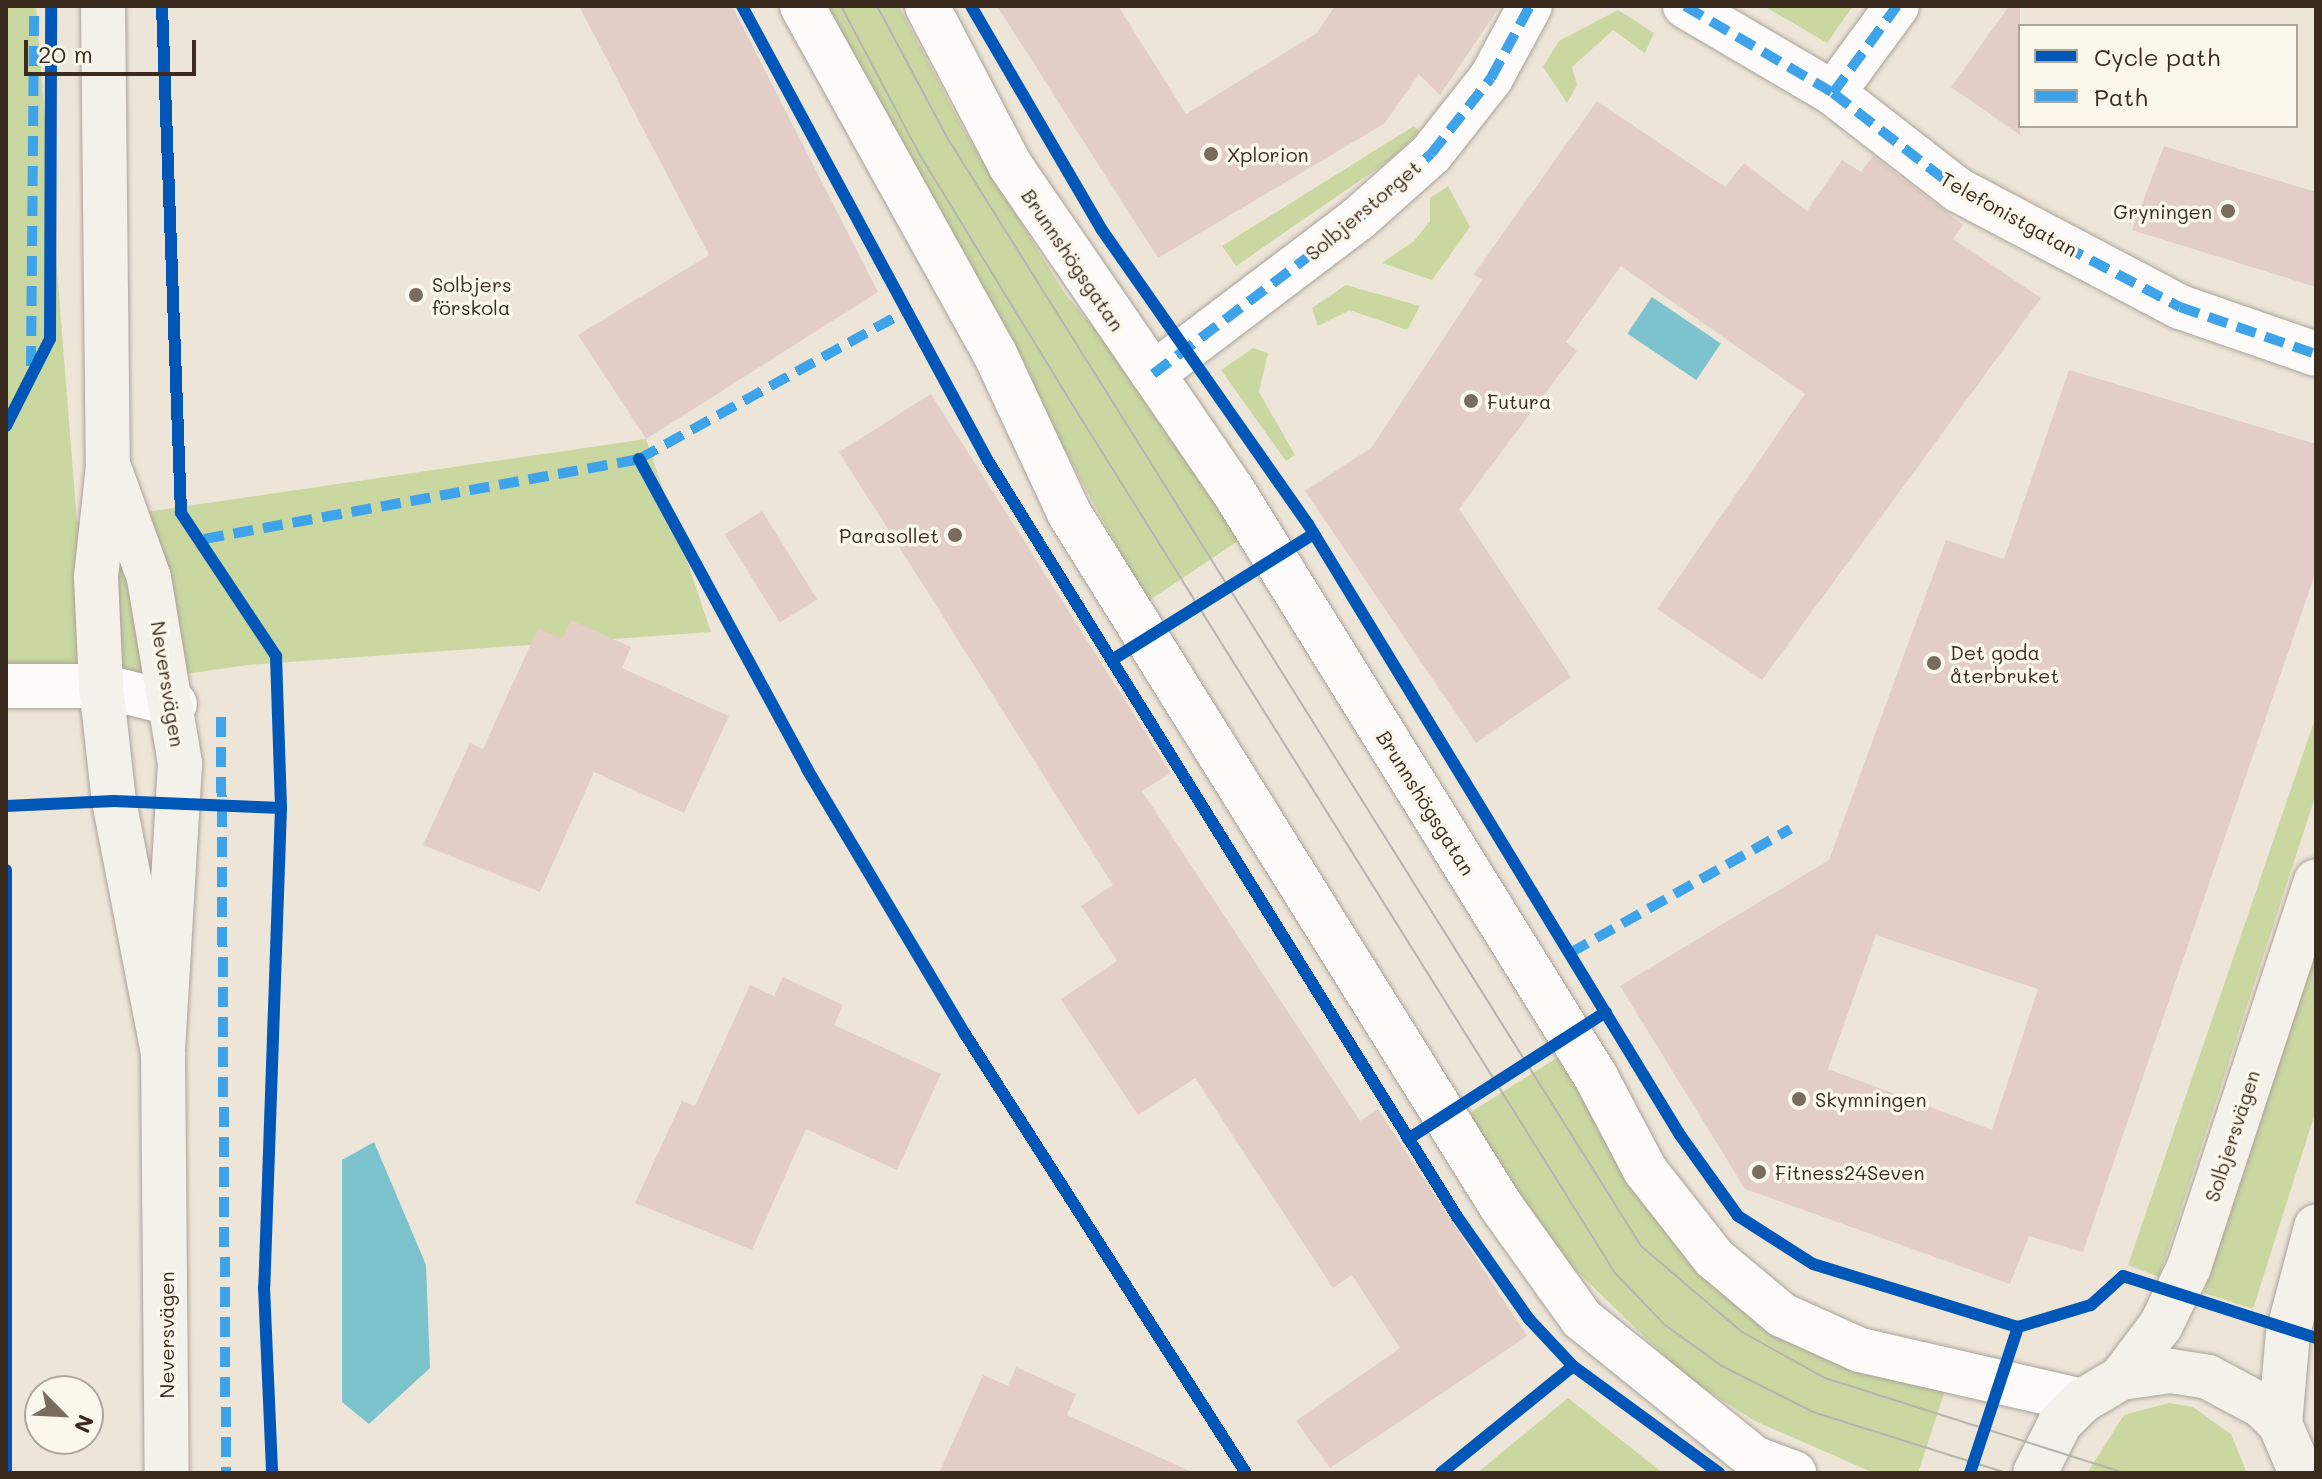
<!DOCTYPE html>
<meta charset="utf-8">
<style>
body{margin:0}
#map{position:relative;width:2322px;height:1479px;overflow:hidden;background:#eee5d9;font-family:Mali,sans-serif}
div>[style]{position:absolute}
.green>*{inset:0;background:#cad7a1}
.water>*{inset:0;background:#7dc3ce;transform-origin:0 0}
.building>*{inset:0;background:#e2cec6;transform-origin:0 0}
.roads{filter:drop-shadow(0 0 2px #aaa29a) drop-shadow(0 0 2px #aaa29a)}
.street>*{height:44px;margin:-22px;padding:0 22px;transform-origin:22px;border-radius:22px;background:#fcfbf9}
.secondary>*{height:44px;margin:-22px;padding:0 22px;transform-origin:22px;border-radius:22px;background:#f4f1eb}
.tram>*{height:2px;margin:-1px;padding:0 1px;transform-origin:1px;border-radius:1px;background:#b7b4b0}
.quiet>*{height:10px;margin-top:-5px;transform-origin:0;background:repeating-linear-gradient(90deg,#3fa3ea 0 20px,transparent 0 30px)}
.cycleway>*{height:12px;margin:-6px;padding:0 6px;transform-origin:6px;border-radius:6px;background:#0057b8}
.dots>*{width:22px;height:22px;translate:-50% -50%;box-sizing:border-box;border:4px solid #fbf7ec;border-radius:50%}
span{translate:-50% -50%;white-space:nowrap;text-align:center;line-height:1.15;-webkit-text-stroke:7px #fbf7ec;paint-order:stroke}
.poi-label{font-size:20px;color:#3b2a1e}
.left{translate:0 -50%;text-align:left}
.right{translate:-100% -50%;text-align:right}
.street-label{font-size:20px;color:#3b2a1e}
.frame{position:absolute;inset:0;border:8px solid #3b2a1e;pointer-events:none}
.legend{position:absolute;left:2018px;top:24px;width:280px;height:104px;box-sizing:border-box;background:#fbf7ec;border:2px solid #aea59a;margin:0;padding:10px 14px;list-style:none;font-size:24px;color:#3b2a1e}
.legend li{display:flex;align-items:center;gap:16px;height:40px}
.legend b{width:40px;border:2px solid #aea59a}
.north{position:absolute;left:24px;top:1375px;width:80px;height:80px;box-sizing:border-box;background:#fbf7ec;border:2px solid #aea59a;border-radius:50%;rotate:114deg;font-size:22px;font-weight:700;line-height:32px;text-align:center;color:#3b2a1e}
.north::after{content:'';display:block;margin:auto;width:28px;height:36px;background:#7a6b5f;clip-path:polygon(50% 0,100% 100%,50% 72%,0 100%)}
.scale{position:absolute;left:24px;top:40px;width:172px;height:36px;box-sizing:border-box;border:4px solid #3b2a1e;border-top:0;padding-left:10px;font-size:24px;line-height:28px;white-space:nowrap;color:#3b2a1e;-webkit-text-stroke:6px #fbf7ec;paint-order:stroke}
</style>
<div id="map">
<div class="green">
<i style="clip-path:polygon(6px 6px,36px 6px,77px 522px,646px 439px,711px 632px,248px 665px,101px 686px,8px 686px,6px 762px)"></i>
<i style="clip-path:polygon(825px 6px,899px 6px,962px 127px,1065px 294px,1169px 415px,1244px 537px,1147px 602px)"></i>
<i style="clip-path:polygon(1764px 6px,1853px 6px,1827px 43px)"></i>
<i style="clip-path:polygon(1618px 10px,1654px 33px,1645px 53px,1613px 30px,1572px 67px,1577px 85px,1567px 103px,1543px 67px,1559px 41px)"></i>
<i style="clip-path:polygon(1414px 126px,1420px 132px,1387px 162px,1236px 266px,1222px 246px)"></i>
<i style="clip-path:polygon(1448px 186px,1470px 227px,1432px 280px,1382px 263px,1414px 241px,1430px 221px,1430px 198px)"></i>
<i style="clip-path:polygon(1346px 285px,1420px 306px,1407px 330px,1350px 310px,1318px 326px,1312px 308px)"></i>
<i style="clip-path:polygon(1253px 348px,1268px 353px,1259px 392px,1295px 455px,1286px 461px,1221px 370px)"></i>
<i style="clip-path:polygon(2316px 716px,2316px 794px,2159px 1277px,2128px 1265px)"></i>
<i style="clip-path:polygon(2316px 952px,2316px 1110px,2253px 1309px,2204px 1293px)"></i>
<i style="clip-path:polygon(1566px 1052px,1685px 1246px,1950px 1375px,1918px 1473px,1874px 1473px,1755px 1421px,1687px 1378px,1554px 1249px,1465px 1116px)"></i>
<i style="clip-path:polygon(1568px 1398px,1663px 1473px,1477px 1473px)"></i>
<i style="clip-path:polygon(2169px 1403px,2193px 1407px,2231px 1434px,2247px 1473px,2087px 1473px,2124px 1415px)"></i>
</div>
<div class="water">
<i style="left:1652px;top:297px;width:83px;height:44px;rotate:34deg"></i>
<i style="clip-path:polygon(374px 1142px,426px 1265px,430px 1368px,369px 1424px,342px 1402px,342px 1160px)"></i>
</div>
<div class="building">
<i style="clip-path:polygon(579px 6px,732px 6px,878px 292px,646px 439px,578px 335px,709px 255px)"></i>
<i style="clip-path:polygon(997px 6px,1118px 6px,1186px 114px,1317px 33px,1335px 6px,1500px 6px,1440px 95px,1419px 74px,1385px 123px,1158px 258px)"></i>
<i style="clip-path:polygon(2009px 6px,2020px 6px,2020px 135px,1951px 87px)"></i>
<i style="clip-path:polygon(1597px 101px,1725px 187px,1744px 163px,1807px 211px,1842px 160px,1861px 172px,1873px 156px,1963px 225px,1953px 239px,2041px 298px,1762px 680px,1657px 609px,1805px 394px,1621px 266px,1566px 342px,1577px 351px,1459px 509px,1571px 677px,1476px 743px,1305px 491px,1372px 447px,1482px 280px,1474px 274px)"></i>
<i style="clip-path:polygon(2164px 146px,2316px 192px,2316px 287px,2132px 230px)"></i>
<i style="clip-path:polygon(evenodd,2069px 370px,2316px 444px,2316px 571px,2083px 1252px,2029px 1236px,2010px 1284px,1745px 1189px,1620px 986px,1829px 860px,1946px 540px,2004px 559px,2069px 370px,1876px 935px,2038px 989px,1992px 1130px,1828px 1069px,1876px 935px)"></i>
<i style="clip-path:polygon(931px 394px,1171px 773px,1142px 791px,1360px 1121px,1378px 1109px,1527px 1336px,1330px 1468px,1296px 1421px,1400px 1348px,1352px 1275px,1333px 1288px,1195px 1078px,1138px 1115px,1061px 999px,1117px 961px,1081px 906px,1113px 885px,839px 452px)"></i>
<i style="left:762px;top:511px;width:104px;height:44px;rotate:58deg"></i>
<i style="clip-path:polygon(571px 620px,631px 647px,622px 668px,729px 716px,684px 813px,594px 772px,540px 892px,423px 845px,470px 743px,483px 749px,538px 628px,562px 639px)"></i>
<i style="clip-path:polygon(783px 977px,843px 1005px,834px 1025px,941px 1074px,897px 1170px,806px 1129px,752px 1250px,635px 1203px,682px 1101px,695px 1106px,750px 985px,774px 996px)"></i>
<i style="clip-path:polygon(1016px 1367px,1076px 1394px,1067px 1415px,1194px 1473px,939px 1473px,983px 1375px,1008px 1386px)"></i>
</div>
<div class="roads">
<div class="street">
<i style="left:802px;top:6px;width:398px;rotate:61deg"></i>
<i style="left:995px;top:354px;width:175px;rotate:65deg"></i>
<i style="left:1069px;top:513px;width:817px;rotate:58.06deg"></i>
<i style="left:1501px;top:1206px;width:139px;rotate:54.4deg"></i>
<i style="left:1582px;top:1319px;width:221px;rotate:38.9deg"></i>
<i style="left:1754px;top:1458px;width:43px;rotate:20.6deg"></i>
<i style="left:927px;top:6px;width:179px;rotate:62.4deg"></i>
<i style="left:1010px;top:165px;width:393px;rotate:55.6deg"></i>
<i style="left:1232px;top:489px;width:692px;rotate:58.24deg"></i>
<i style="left:1596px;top:1077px;width:105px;rotate:62.2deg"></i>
<i style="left:1645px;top:1170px;width:112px;rotate:51.9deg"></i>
<i style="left:1714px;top:1258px;width:89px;rotate:40deg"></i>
<i style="left:1782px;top:1315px;width:85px;rotate:24.2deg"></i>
<i style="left:1860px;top:1350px;width:228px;rotate:12.9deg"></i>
<i style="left:1685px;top:6px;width:172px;rotate:30.4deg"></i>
<i style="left:1833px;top:93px;width:158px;rotate:37.8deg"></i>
<i style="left:1958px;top:190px;width:251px;rotate:27.8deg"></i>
<i style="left:2180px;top:307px;width:144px;rotate:19.1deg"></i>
<i style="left:1833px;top:93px;width:108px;rotate:-53.7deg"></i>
<i style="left:1153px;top:374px;width:257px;rotate:-37.1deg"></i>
<i style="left:1358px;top:219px;width:98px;rotate:-41.7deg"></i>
<i style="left:1431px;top:154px;width:97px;rotate:-51.7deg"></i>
<i style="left:1491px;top:78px;width:82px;rotate:-61.6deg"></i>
<i style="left:6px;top:686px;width:95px"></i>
<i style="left:101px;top:686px;width:76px;rotate:13.7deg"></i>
</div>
<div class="secondary">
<i style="left:103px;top:6px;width:460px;rotate:89.4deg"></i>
<i style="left:108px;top:466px;width:112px;rotate:96.2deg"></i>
<i style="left:96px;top:577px;width:109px;rotate:87.4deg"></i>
<i style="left:101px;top:686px;width:116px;rotate:83.6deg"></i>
<i style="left:114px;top:801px;width:258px;rotate:79deg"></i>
<i style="left:110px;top:470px;width:115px;rotate:70.1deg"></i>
<i style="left:149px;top:578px;width:189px;rotate:80.5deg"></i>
<i style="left:180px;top:764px;width:290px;rotate:93.4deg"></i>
<i style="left:163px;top:1054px;width:419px;rotate:89.5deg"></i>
<i style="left:2121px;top:1378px;width:66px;rotate:-53deg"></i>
<i style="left:2161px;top:1325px;width:64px;rotate:-64.2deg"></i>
<i style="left:2189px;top:1267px;width:406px;rotate:-71.8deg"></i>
<i style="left:2280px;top:1424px;width:91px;rotate:-85deg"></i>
<i style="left:2288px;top:1333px;width:110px;rotate:-75.2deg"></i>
<i style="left:2035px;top:1473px;width:56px;rotate:-63.4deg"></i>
<i style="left:2060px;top:1423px;width:31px;rotate:-45deg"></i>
<i style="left:2082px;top:1401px;width:45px;rotate:-30.5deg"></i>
<i style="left:2121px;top:1378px;width:50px;rotate:-8deg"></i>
<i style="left:2171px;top:1371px;width:37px;rotate:9deg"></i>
<i style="left:2208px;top:1377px;width:61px;rotate:28.2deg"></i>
<i style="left:2262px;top:1406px;width:25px;rotate:45deg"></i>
<i style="left:2280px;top:1424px;width:53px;rotate:66.8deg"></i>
</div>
</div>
<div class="tram">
<i style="left:841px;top:6px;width:169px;rotate:62.1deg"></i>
<i style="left:920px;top:155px;width:292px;rotate:58.6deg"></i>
<i style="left:1072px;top:404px;width:1025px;rotate:58deg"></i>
<i style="left:1615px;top:1273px;width:72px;rotate:46.1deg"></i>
<i style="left:1665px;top:1325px;width:70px;rotate:35.7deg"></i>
<i style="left:1722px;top:1366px;width:102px;rotate:26.8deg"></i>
<i style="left:1813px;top:1412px;width:203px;rotate:17.5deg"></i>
<i style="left:877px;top:6px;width:151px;rotate:61.9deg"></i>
<i style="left:948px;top:139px;width:1306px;rotate:57.95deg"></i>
<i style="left:1641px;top:1246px;width:133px;rotate:40.4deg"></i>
<i style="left:1742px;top:1332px;width:95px;rotate:29deg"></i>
<i style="left:1825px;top:1378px;width:314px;rotate:17.6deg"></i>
</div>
<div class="quiet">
<i style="left:1685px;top:6px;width:172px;rotate:30.4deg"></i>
<i style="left:1833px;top:93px;width:158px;rotate:37.8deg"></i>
<i style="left:1958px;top:190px;width:251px;rotate:27.8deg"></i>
<i style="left:2180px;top:307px;width:144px;rotate:19.1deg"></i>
<i style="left:1833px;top:93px;width:108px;rotate:-53.7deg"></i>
<i style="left:31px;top:366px;width:360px;rotate:-89.5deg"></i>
<i style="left:1153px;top:374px;width:257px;rotate:-37.1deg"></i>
<i style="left:1358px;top:219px;width:98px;rotate:-41.7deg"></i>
<i style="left:1431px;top:154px;width:97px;rotate:-51.7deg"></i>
<i style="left:1491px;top:78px;width:82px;rotate:-61.6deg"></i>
<i style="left:204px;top:539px;width:442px;rotate:-10.4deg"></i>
<i style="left:639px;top:459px;width:301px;rotate:-29deg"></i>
<i style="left:221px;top:717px;width:756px;rotate:89.62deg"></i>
<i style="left:1570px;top:953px;width:253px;rotate:-29.4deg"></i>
</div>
<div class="cycleway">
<i style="left:162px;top:6px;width:507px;rotate:87.85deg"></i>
<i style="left:181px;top:513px;width:172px;rotate:56.4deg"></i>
<i style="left:276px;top:656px;width:152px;rotate:88.1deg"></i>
<i style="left:281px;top:808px;width:479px;rotate:92deg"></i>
<i style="left:264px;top:1287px;width:186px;rotate:87.5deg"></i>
<i style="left:742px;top:6px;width:517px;rotate:61.6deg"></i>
<i style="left:988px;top:461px;width:891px;rotate:58.17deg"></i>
<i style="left:1458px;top:1218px;width:123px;rotate:54.9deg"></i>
<i style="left:1529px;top:1319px;width:64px;rotate:46.9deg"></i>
<i style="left:1573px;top:1366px;width:181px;rotate:36.2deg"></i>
<i style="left:971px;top:6px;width:259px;rotate:59.7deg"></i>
<i style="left:1102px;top:230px;width:359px;rotate:55deg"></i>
<i style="left:1308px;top:524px;width:715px;rotate:58.67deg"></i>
<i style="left:1680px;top:1135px;width:100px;rotate:54.4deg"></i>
<i style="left:1738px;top:1216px;width:89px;rotate:32.6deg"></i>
<i style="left:1813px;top:1264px;width:214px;rotate:17.1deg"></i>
<i style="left:2018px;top:1327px;width:76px;rotate:-16.8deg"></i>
<i style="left:2091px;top:1305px;width:43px;rotate:-42.2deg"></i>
<i style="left:2123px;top:1276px;width:203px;rotate:17.8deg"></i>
<i style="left:6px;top:426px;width:97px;rotate:-63.2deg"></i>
<i style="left:50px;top:339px;width:333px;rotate:-89.8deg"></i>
<i style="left:639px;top:459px;width:353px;rotate:61.5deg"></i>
<i style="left:807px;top:769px;width:309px;rotate:59.2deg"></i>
<i style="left:965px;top:1034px;width:521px;rotate:57.38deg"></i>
<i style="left:1112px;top:660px;width:238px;rotate:-32deg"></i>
<i style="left:6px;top:806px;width:108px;rotate:-2.7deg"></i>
<i style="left:114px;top:801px;width:167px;rotate:2.4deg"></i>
<i style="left:6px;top:870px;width:603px;rotate:90deg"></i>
<i style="left:1408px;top:1139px;width:235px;rotate:-32.7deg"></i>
<i style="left:1441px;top:1473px;width:170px;rotate:-39deg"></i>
<i style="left:1970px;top:1473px;width:154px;rotate:-71.8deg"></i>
</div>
<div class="dots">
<i style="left:1211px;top:154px;background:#7a6b5f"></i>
<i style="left:2228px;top:211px;background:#7a6b5f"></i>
<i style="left:416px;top:295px;background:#7a6b5f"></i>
<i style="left:1471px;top:401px;background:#7a6b5f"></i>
<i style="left:955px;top:535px;background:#7a6b5f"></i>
<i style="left:1934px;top:663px;background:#7a6b5f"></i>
<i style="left:1799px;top:1099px;background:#7a6b5f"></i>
<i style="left:1759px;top:1172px;background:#7a6b5f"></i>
</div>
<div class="poi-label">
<span class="left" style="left:1227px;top:154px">Xplorion</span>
<span class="right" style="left:2212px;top:211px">Gryningen</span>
<span class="left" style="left:432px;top:296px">Solbjers<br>förskola</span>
<span class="left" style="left:1487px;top:401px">Futura</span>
<span class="right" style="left:939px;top:535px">Parasollet</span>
<span class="left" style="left:1950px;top:664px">Det goda<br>återbruket</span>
<span class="left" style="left:1815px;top:1099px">Skymningen</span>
<span class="left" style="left:1775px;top:1172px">Fitness24Seven</span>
</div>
<div class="street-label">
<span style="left:1363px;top:210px;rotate:-40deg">Solbjerstorget</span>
<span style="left:2009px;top:214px;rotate:29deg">Telefonistgatan</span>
<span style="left:1073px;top:260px;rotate:56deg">Brunnshögsgatan</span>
<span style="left:168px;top:684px;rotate:81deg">Neversvägen</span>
<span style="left:1426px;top:803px;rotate:58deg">Brunnshögsgatan</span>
<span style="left:2232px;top:1136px;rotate:-72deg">Solbjersvägen</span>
<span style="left:166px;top:1335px;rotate:-90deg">Neversvägen</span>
</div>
<div class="frame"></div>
<ul class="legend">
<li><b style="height:10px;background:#0057b8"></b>Cycle path</li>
<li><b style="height:10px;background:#3fa3ea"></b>Path</li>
</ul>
<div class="north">N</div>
<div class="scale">20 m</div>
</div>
